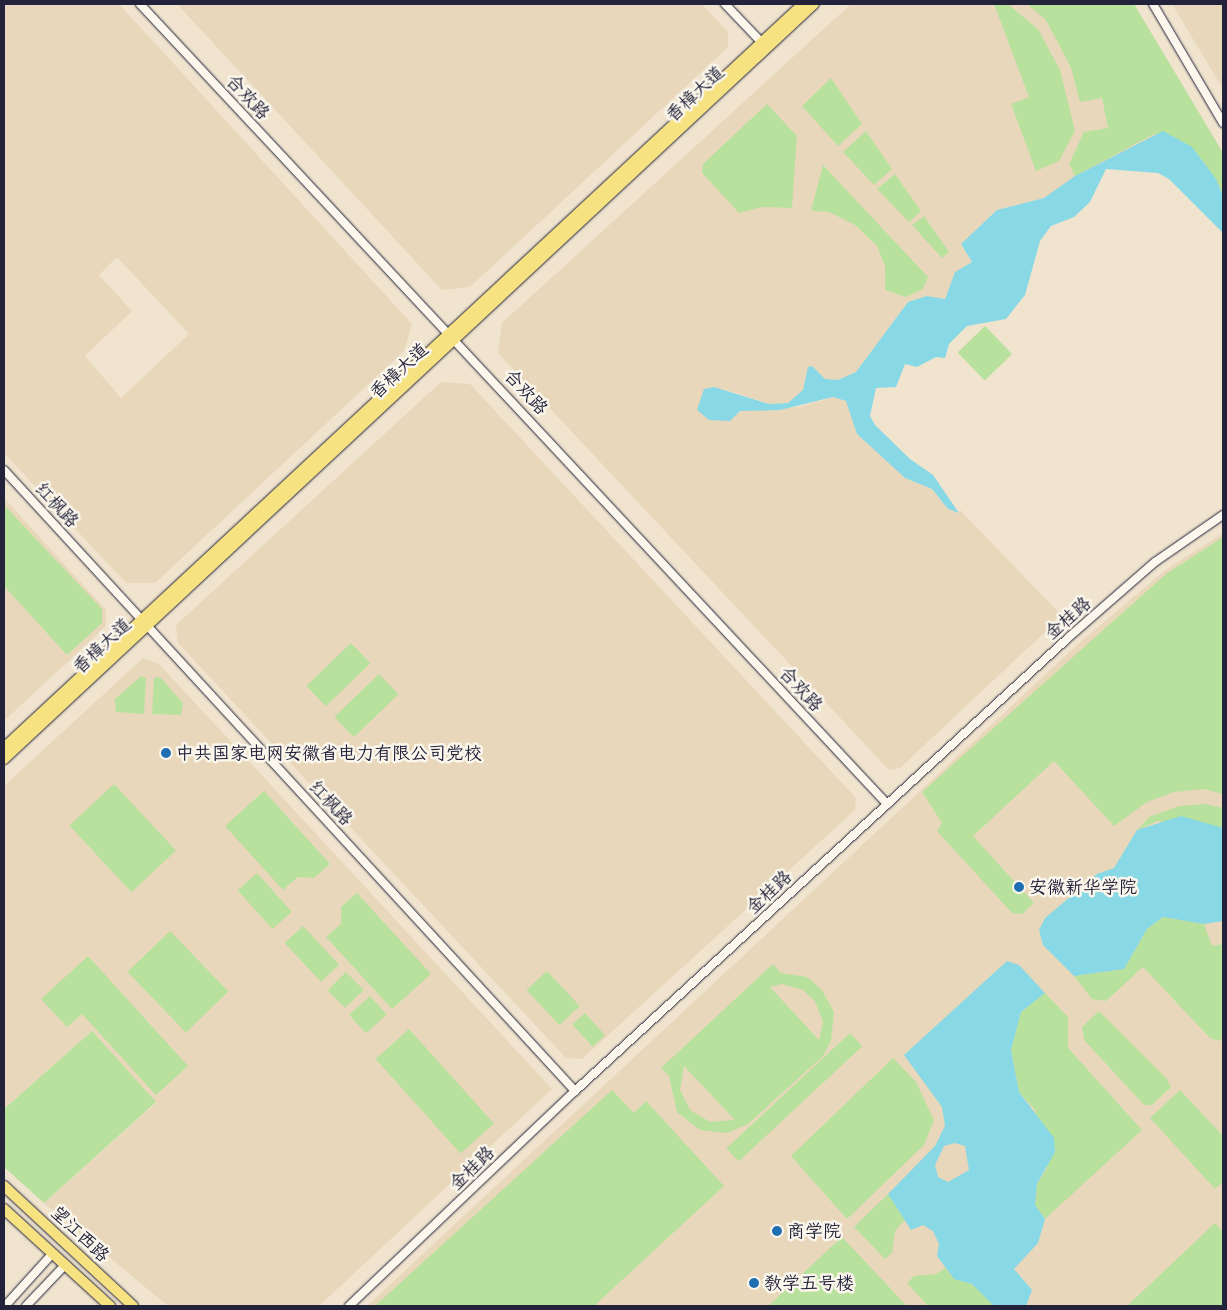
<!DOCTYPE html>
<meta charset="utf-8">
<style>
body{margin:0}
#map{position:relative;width:1227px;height:1310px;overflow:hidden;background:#f0e4cf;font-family:"Patrick Hand","LXGW WenKai TC",sans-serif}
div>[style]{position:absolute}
.built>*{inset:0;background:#e8d7bb}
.green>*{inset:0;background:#b9e19e;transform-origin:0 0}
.water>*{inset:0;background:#88d8e5}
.roads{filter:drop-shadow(0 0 1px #22223b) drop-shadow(0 0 1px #22223b)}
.minor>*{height:8px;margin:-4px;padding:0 4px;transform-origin:4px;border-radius:4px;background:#fbf7ec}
.major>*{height:10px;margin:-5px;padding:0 5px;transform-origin:5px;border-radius:5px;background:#f7e281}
.dots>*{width:14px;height:14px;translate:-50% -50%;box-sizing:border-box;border:2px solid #fbf7ec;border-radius:50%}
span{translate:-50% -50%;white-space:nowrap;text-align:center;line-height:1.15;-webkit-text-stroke:5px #fbf7ec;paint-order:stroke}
.street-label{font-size:18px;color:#22223b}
.poi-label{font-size:18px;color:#22223b}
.left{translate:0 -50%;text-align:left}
.frame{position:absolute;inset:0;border:5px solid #22223b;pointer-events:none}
</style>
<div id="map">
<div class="built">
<i style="clip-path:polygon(evenodd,4px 4px,119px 4px,412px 324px,404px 351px,155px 583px,126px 583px,4px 453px,4px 4px,117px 257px,189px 334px,121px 398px,85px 356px,132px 311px,99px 275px,117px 257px)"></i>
<i style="clip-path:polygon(177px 4px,702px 4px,728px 32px,728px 47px,470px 287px,442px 290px)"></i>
<i style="clip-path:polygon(851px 4px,1134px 4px,1223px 153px,1223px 196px,1216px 179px,1172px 132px,1044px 198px,997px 210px,961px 244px,972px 262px,955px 272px,945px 299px,927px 296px,908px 302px,856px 372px,838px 380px,825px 379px,812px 366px,803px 390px,788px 403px,769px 404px,724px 389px,709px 420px,730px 420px,740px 411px,799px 407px,833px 397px,846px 401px,863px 439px,905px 478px,932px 489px,948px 509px,959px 513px,960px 510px,1062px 616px,900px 768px,889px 770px,498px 353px,502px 323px)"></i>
<i style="clip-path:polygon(1172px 4px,1223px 4px,1223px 89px)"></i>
<i style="clip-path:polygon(441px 382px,470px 384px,856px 798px,855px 810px,582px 1059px,566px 1058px,178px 643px,176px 625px)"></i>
<i style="clip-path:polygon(4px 498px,106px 610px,106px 626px,4px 721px)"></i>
<i style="clip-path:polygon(1223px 533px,1223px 1306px,367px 1306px,1077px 645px,1164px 571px)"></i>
<i style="clip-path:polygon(143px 658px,159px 664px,552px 1089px,319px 1306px,168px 1306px,44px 1203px,156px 1103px,92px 1031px,4px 1109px,4px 786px)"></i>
</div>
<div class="green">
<i style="clip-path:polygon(994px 4px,1008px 4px,1038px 29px,1060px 70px,1075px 131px,1059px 161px,1036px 171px,1011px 104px,1029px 97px)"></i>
<i style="clip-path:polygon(1027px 4px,1134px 4px,1223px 153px,1223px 196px,1216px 179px,1154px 134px,1075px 176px,1069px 164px,1084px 132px,1108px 128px,1102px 98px,1080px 102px,1071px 68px,1046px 20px)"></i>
<i style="clip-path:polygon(831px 78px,862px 124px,838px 146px,802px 106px)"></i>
<i style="clip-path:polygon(767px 104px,797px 136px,792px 208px,762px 207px,739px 213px,702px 173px,703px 164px)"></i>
<i style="clip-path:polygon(866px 131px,892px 169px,874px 185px,843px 152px)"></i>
<i style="clip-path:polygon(823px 165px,928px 277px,923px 289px,906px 297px,885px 290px,885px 266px,877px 246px,855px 225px,829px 212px,811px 211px)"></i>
<i style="clip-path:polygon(895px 174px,921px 211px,909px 222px,877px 189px)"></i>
<i style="clip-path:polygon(924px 216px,949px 252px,942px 258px,912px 225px)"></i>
<i style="left:985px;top:326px;width:39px;height:38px;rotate:46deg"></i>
<i style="clip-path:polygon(4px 505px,102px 609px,102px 623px,67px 655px,4px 586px)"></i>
<i style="clip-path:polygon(1223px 537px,1223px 794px,1204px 789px,1174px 792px,1147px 802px,1114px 826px,1054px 761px,973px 836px,1034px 903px,1022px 914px,1012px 913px,937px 831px,942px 823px,922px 792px,1166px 574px)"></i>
<i style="left:351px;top:643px;width:28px;height:62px;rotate:46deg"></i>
<i style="left:379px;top:674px;width:28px;height:62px;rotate:46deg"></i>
<i style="clip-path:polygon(141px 676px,146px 678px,144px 714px,116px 712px,115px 699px)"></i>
<i style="clip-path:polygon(160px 677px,183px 703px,181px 715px,152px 714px,154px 678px)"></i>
<i style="left:114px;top:784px;width:91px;height:61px;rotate:47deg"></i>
<i style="clip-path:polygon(264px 791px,330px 864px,314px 878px,298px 877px,283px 890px,225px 826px)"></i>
<i style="clip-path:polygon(1205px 804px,1223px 808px,1223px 828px,1158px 821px,1137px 830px,1149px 817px,1179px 806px)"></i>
<i style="left:257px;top:873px;width:52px;height:26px;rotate:48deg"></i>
<i style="clip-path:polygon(357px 893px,431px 974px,392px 1009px,326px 937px,341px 924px,341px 907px)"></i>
<i style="clip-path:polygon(1163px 917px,1204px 924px,1212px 946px,1223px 944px,1223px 1037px,1219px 1041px,1210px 1038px,1143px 967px,1106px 1001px,1092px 999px,1074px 976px,1124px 969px,1147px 929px)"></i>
<i style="left:303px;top:926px;width:53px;height:25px;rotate:47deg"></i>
<i style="left:170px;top:931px;width:84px;height:59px;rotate:46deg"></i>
<i style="clip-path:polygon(88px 956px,188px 1066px,156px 1095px,82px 1014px,67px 1027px,41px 999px)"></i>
<i style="clip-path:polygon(evenodd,773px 964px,781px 973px,807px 977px,822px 990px,834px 1012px,831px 1041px,823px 1056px,748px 1124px,727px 1133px,700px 1130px,677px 1112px,669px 1076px,661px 1068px,773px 964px,782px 984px,803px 990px,815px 1001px,823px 1022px,819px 1040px,770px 987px,782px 984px,773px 964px,684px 1066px,734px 1119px,734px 1120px,710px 1122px,690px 1110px,680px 1090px,684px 1066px)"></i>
<i style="left:547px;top:971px;width:48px;height:28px;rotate:47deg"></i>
<i style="left:346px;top:972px;width:25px;height:26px;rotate:45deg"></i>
<i style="clip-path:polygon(1045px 993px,1068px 1017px,1068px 1048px,1142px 1130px,1045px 1219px,1035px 1205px,1037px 1184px,1047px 1168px,1035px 1110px,1019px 1092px,1011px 1050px,1021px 1012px)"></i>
<i style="left:370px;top:996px;width:25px;height:28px;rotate:48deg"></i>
<i style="clip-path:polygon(1099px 1011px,1167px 1079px,1171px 1087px,1152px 1105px,1144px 1105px,1084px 1040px,1082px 1027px)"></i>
<i style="left:585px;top:1013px;width:30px;height:17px;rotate:48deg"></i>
<i style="left:409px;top:1029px;width:127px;height:45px;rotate:48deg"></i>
<i style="clip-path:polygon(92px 1031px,156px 1102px,44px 1203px,4px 1167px,4px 1109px)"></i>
<i style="left:850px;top:1033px;width:18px;height:169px;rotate:47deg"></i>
<i style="clip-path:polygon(893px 1058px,916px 1082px,934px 1120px,924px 1145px,847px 1219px,791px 1156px)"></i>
<i style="clip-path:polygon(612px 1090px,634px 1113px,646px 1101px,724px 1186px,594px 1306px,375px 1306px)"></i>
<i style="clip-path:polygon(1180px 1090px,1223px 1136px,1223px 1182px,1215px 1189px,1150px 1118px)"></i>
<i style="clip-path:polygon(888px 1194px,905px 1220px,895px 1231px,892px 1253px,885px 1259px,854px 1227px)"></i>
<i style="clip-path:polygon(1215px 1223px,1223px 1232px,1223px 1306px,1127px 1306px)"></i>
<i style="clip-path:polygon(842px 1237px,907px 1306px,768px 1306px)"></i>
<i style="clip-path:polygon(945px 1268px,954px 1279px,972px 1284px,994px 1306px,928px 1306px,907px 1283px,914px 1276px,936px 1274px)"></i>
</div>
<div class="water">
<i style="clip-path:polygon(1163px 131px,1192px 147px,1216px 179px,1223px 196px,1223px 233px,1169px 179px,1158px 173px,1106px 169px,1090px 202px,1074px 217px,1051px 226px,1040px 241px,1025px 295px,1006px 319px,967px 326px,949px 344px,945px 358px,936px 357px,917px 367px,905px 364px,896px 387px,876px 388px,870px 416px,875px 425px,910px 459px,933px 475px,959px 513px,948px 509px,932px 489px,905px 478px,857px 434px,846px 401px,833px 397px,780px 410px,740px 411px,730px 421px,709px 420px,697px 410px,704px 389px,714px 387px,769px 404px,788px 403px,803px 390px,808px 367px,812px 366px,825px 379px,838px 380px,856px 372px,908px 302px,927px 296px,945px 299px,955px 272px,972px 262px,961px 244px,997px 210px,1044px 198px,1075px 176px)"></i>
<i style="clip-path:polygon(1181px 816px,1223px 828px,1223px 921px,1204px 924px,1163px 917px,1147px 929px,1124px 969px,1074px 976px,1043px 945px,1039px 930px,1045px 918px,1097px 874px,1114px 868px,1137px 830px)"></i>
<i style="clip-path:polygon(evenodd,1007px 961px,1019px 965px,1045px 993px,1021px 1012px,1011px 1050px,1019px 1092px,1054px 1138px,1055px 1152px,1037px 1184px,1035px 1205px,1045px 1219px,1038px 1243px,1014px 1269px,1032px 1290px,1026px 1306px,994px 1306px,972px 1284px,954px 1279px,937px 1256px,939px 1244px,933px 1231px,923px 1225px,911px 1230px,888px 1194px,935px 1146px,945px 1126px,942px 1107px,904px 1055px,1007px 961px,955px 1143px,965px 1146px,969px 1170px,948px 1182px,938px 1177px,935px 1165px,944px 1146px,955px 1143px)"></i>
</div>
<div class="roads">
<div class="minor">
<i style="left:140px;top:4px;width:1095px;rotate:46.96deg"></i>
<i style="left:725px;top:4px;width:57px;rotate:46.4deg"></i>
<i style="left:1153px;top:4px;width:138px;rotate:59.5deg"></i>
<i style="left:4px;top:470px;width:844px;rotate:47.4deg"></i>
<i style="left:5px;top:1306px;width:70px;rotate:-47.9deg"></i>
<i style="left:26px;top:1306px;width:57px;rotate:-46.4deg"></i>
<i style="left:349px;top:1306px;width:312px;rotate:-43.6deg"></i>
<i style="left:575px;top:1091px;width:671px;rotate:-42.58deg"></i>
<i style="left:1069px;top:637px;width:114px;rotate:-41.1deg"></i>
<i style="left:1155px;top:562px;width:83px;rotate:-34.7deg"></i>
</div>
<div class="major">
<i style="left:4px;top:748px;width:1092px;rotate:-42.96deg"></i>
<i style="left:4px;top:759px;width:1107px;rotate:-42.99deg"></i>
<i style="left:4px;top:1186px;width:176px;rotate:42.9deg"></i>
<i style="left:4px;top:1209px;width:144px;rotate:42.5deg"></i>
</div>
</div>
<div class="dots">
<i style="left:166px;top:753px;background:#1f6fb2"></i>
<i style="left:1019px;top:887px;background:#1f6fb2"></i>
<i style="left:777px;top:1231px;background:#1f6fb2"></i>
<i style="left:754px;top:1283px;background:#1f6fb2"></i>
</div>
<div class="street-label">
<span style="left:695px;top:94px;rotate:-43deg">香樟大道</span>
<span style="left:248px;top:97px;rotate:47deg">合欢路</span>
<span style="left:399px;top:371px;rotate:-43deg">香樟大道</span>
<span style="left:526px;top:392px;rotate:47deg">合欢路</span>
<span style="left:57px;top:505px;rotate:47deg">红枫路</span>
<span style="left:1068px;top:618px;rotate:-41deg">金桂路</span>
<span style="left:102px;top:646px;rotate:-43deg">香樟大道</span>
<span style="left:801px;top:689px;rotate:47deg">合欢路</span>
<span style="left:331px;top:803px;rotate:47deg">红枫路</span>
<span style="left:769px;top:892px;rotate:-43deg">金桂路</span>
<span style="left:472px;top:1168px;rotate:-44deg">金桂路</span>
<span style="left:80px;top:1234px;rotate:43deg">望江西路</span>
</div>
<div class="poi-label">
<span class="left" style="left:176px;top:753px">中共国家电网安徽省电力有限公司党校</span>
<span class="left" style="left:1029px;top:887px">安徽新华学院</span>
<span class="left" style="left:787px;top:1231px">商学院</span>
<span class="left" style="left:764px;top:1283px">教学五号楼</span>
</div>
<div class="frame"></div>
</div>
